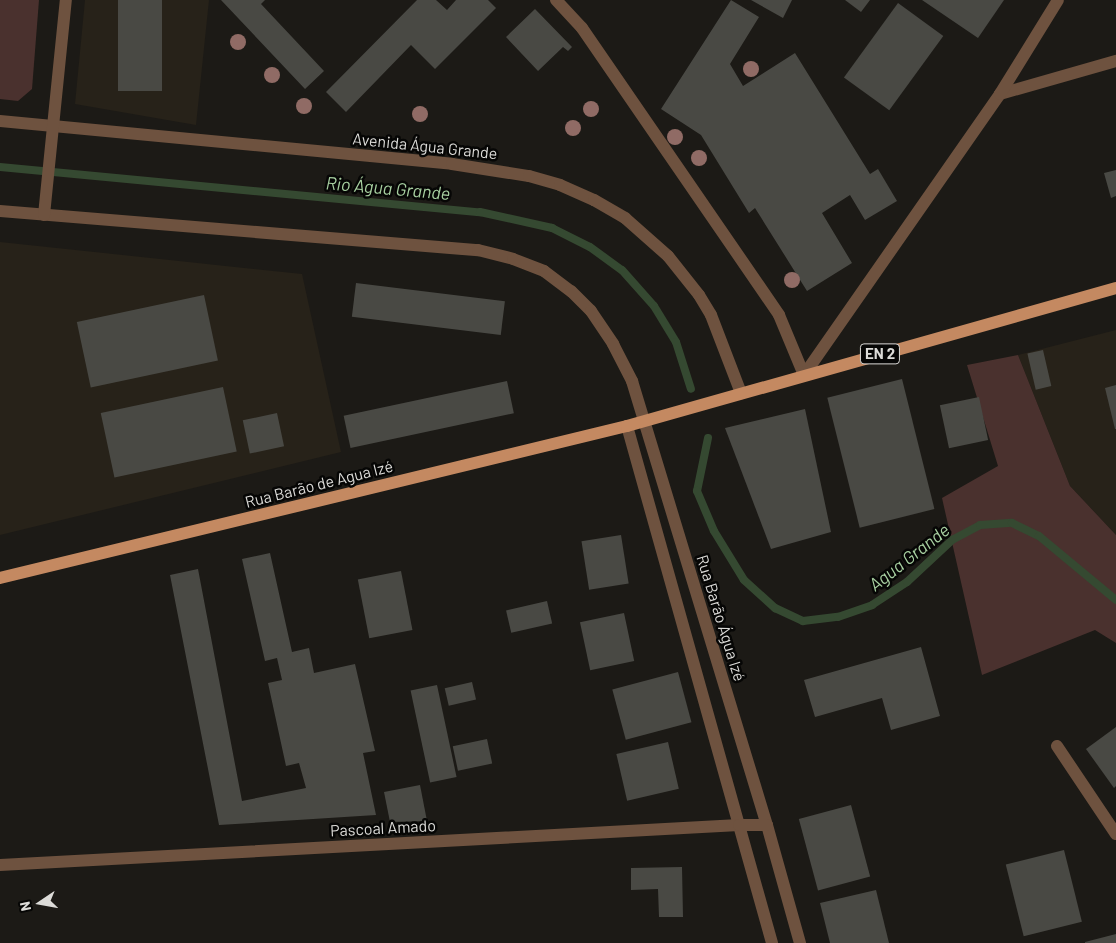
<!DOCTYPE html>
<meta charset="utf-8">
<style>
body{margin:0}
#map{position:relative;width:1116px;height:943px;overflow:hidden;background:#1c1a16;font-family:Barlow,sans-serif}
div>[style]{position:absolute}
.built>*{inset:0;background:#272219}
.green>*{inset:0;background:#4a312e}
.stream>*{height:8px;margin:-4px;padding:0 4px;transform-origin:4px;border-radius:4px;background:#354931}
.building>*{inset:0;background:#494944;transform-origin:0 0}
.minor>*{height:12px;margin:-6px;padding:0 6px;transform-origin:6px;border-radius:6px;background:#6e523f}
.major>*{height:12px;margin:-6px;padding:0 6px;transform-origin:6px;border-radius:6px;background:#c48961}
.trees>*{width:16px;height:16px;margin:-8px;border-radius:50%;background:#906b65}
span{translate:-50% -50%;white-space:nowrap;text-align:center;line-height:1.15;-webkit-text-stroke:5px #060605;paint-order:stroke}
.shield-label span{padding:1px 4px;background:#060605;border:1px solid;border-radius:4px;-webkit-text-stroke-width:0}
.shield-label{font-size:15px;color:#dcdbd8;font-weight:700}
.street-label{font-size:16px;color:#dcdbd8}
.water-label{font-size:18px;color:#a7cfa0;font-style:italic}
.north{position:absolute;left:15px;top:878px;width:50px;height:50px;-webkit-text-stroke:4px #060605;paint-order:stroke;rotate:258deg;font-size:14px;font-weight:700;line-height:20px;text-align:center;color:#dcdbd8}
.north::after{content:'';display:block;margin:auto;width:18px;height:22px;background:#dcdbd8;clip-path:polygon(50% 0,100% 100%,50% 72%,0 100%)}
</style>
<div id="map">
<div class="built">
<i style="clip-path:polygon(85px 0,209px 0,196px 125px,75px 104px)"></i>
<i style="clip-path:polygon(0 242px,302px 274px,341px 452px,0 535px)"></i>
<i style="clip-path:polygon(1116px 330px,1116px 535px,1070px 486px,1018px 355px)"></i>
</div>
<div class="green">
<i style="clip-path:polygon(0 0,39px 0,32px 89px,18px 101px,0 99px)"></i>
<i style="clip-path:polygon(1018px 355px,1070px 486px,1116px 535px,1116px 643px,1095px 630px,982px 675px,942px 498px,998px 466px,967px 365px)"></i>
</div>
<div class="stream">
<i style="left:0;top:167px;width:482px;rotate:5.4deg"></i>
<i style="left:480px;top:212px;width:74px;rotate:12.5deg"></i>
<i style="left:552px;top:228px;width:42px;rotate:26.6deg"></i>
<i style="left:590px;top:247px;width:39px;rotate:36deg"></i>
<i style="left:622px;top:270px;width:48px;rotate:48.4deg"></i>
<i style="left:654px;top:306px;width:42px;rotate:58.6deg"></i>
<i style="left:676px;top:342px;width:49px;rotate:72.3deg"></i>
<i style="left:708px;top:438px;width:54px;rotate:101.7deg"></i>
<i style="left:697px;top:491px;width:43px;rotate:67deg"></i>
<i style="left:714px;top:531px;width:57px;rotate:58.5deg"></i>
<i style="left:744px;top:580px;width:42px;rotate:42.1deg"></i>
<i style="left:775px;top:608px;width:31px;rotate:25deg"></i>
<i style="left:803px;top:621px;width:35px;rotate:-7deg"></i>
<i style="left:838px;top:617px;width:36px;rotate:-19deg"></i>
<i style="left:872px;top:605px;width:42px;rotate:-33.3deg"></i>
<i style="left:907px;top:582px;width:62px;rotate:-43deg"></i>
<i style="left:952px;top:540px;width:32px;rotate:-28deg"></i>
<i style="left:980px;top:525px;width:32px;rotate:-4deg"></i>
<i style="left:1012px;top:523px;width:30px;rotate:26deg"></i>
<i style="left:1039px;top:536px;width:100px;rotate:39.7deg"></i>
</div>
<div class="building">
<i style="left:118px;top:0;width:44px;height:91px"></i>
<i style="clip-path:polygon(221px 0,265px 0,261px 4px,324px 71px,305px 89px)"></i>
<i style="clip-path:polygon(417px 0,436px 0,447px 10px,456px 0,488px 0,496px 8px,435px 69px,411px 45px,346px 112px,326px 92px)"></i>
<i style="clip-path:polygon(731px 0,759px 17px,730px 64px,743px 86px,795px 53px,870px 174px,878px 169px,897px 201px,865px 220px,850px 195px,822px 213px,852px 263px,807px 291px,755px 208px,749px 213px,701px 135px,661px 109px)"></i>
<i style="clip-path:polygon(751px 0,792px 0,783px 18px)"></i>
<i style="clip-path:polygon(845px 0,870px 0,861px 12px)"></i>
<i style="clip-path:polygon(922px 0,1004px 0,978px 38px)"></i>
<i style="left:898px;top:3px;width:56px;height:92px;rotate:36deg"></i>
<i style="clip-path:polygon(535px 9px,572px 47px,568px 51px,563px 47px,538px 71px,506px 37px)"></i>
<i style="clip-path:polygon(1116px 170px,1116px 196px,1111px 198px,1104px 173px)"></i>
<i style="left:356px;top:283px;width:150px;height:34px;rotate:7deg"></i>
<i style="left:204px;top:295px;width:67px;height:130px;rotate:78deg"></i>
<i style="left:1043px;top:350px;width:37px;height:16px;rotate:77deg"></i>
<i style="left:902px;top:379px;width:134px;height:77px;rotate:76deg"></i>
<i style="left:507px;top:381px;width:33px;height:167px;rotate:78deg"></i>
<i style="clip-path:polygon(1116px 385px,1116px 429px,1115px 429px,1105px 388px)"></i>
<i style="left:223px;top:387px;width:66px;height:125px;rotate:78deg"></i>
<i style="left:979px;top:397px;width:44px;height:40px;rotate:78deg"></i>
<i style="clip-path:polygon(805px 409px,831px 532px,771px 549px,725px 428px)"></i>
<i style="left:277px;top:413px;width:34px;height:35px;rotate:78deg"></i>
<i style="left:621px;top:535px;width:49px;height:40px;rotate:81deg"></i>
<i style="clip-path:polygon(270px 553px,292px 652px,309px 648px,314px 673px,355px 664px,375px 751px,363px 753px,376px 815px,219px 825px,170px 575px,198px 569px,242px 801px,306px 788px,299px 763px,286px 766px,268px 683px,282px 680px,277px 658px,265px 661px,242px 559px)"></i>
<i style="left:401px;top:571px;width:60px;height:44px;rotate:79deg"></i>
<i style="left:547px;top:601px;width:23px;height:42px;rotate:77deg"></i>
<i style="left:624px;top:613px;width:49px;height:45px;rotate:78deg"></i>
<i style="clip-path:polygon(921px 647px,940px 716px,891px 730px,882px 698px,815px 717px,804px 680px)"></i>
<i style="left:678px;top:672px;width:52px;height:68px;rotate:75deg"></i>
<i style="left:472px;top:682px;width:18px;height:28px;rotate:77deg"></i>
<i style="left:437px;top:685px;width:94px;height:27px;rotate:78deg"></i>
<i style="clip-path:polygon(1116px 727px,1116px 786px,1114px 788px,1086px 749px)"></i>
<i style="left:487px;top:739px;width:25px;height:35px;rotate:78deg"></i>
<i style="left:668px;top:742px;width:48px;height:53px;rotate:77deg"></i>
<i style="clip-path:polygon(420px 785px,427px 821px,390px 822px,384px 792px)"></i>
<i style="left:851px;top:805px;width:74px;height:54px;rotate:75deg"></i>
<i style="left:1064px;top:850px;width:74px;height:60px;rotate:76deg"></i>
<i style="clip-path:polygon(682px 867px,683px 917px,659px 917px,658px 889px,631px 890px,631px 868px)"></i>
<i style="clip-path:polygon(876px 890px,889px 943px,830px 943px,820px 903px)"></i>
<i style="clip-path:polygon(1116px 934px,1116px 943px,1085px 943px,1085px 942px)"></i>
</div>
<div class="minor">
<i style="left:556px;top:0;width:38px;rotate:47deg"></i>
<i style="left:582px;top:28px;width:348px;rotate:55.5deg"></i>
<i style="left:779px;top:315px;width:65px;rotate:67.4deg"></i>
<i style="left:1000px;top:94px;width:121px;rotate:-15.9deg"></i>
<i style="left:0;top:121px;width:454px;rotate:5.4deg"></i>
<i style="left:452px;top:164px;width:78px;rotate:8.9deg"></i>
<i style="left:529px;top:176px;width:32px;rotate:16deg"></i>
<i style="left:560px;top:185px;width:37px;rotate:24deg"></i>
<i style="left:594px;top:200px;width:36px;rotate:30deg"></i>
<i style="left:625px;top:218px;width:57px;rotate:41.5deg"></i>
<i style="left:668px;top:256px;width:50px;rotate:51.5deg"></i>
<i style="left:699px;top:295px;width:23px;rotate:59deg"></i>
<i style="left:711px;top:315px;width:84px;rotate:69deg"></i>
<i style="left:0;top:211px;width:480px;rotate:4.7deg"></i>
<i style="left:478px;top:250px;width:36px;rotate:14deg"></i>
<i style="left:513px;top:259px;width:33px;rotate:21deg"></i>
<i style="left:544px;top:271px;width:34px;rotate:37deg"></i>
<i style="left:571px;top:291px;width:28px;rotate:45deg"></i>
<i style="left:591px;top:311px;width:40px;rotate:56deg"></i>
<i style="left:613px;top:344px;width:42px;rotate:62.8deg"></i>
<i style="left:632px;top:381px;width:464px;rotate:73.1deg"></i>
<i style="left:767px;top:825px;width:123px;rotate:74.4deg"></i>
<i style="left:44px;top:215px;width:216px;rotate:-84.2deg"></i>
<i style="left:804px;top:375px;width:343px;rotate:-55.1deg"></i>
<i style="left:1000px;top:94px;width:110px;rotate:-58.3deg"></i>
<i style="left:627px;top:426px;width:537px;rotate:74.33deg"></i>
<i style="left:1057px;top:746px;width:106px;rotate:56.2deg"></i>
<i style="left:0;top:865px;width:740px;rotate:-3.1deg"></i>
<i style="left:739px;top:825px;width:28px"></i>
</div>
<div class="major">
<i style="left:0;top:578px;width:645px;rotate:-13.63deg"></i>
<i style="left:627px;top:426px;width:508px;rotate:-15.76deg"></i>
</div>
<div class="trees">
<i style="left:238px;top:42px"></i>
<i style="left:751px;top:69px"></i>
<i style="left:272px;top:75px"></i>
<i style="left:304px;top:106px"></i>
<i style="left:591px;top:109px"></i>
<i style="left:420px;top:114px"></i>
<i style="left:573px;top:128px"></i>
<i style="left:675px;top:137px"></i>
<i style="left:699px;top:158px"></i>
<i style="left:792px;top:280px"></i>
</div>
<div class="shield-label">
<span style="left:880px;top:354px">EN 2</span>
</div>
<div class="street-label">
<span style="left:425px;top:146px;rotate:6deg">Avenida Água Grande</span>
<span style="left:319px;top:484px;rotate:-14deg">Rua Barão de Agua Izé</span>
<span style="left:721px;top:618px;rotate:73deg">Rua Barão Água Izé</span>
<span style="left:383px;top:828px;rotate:-3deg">Pascoal Amado</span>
</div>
<div class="water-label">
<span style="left:388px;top:188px;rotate:5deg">Rio Água Grande</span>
<span style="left:909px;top:557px;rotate:-38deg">Agua Grande</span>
</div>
<div class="north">N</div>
</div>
